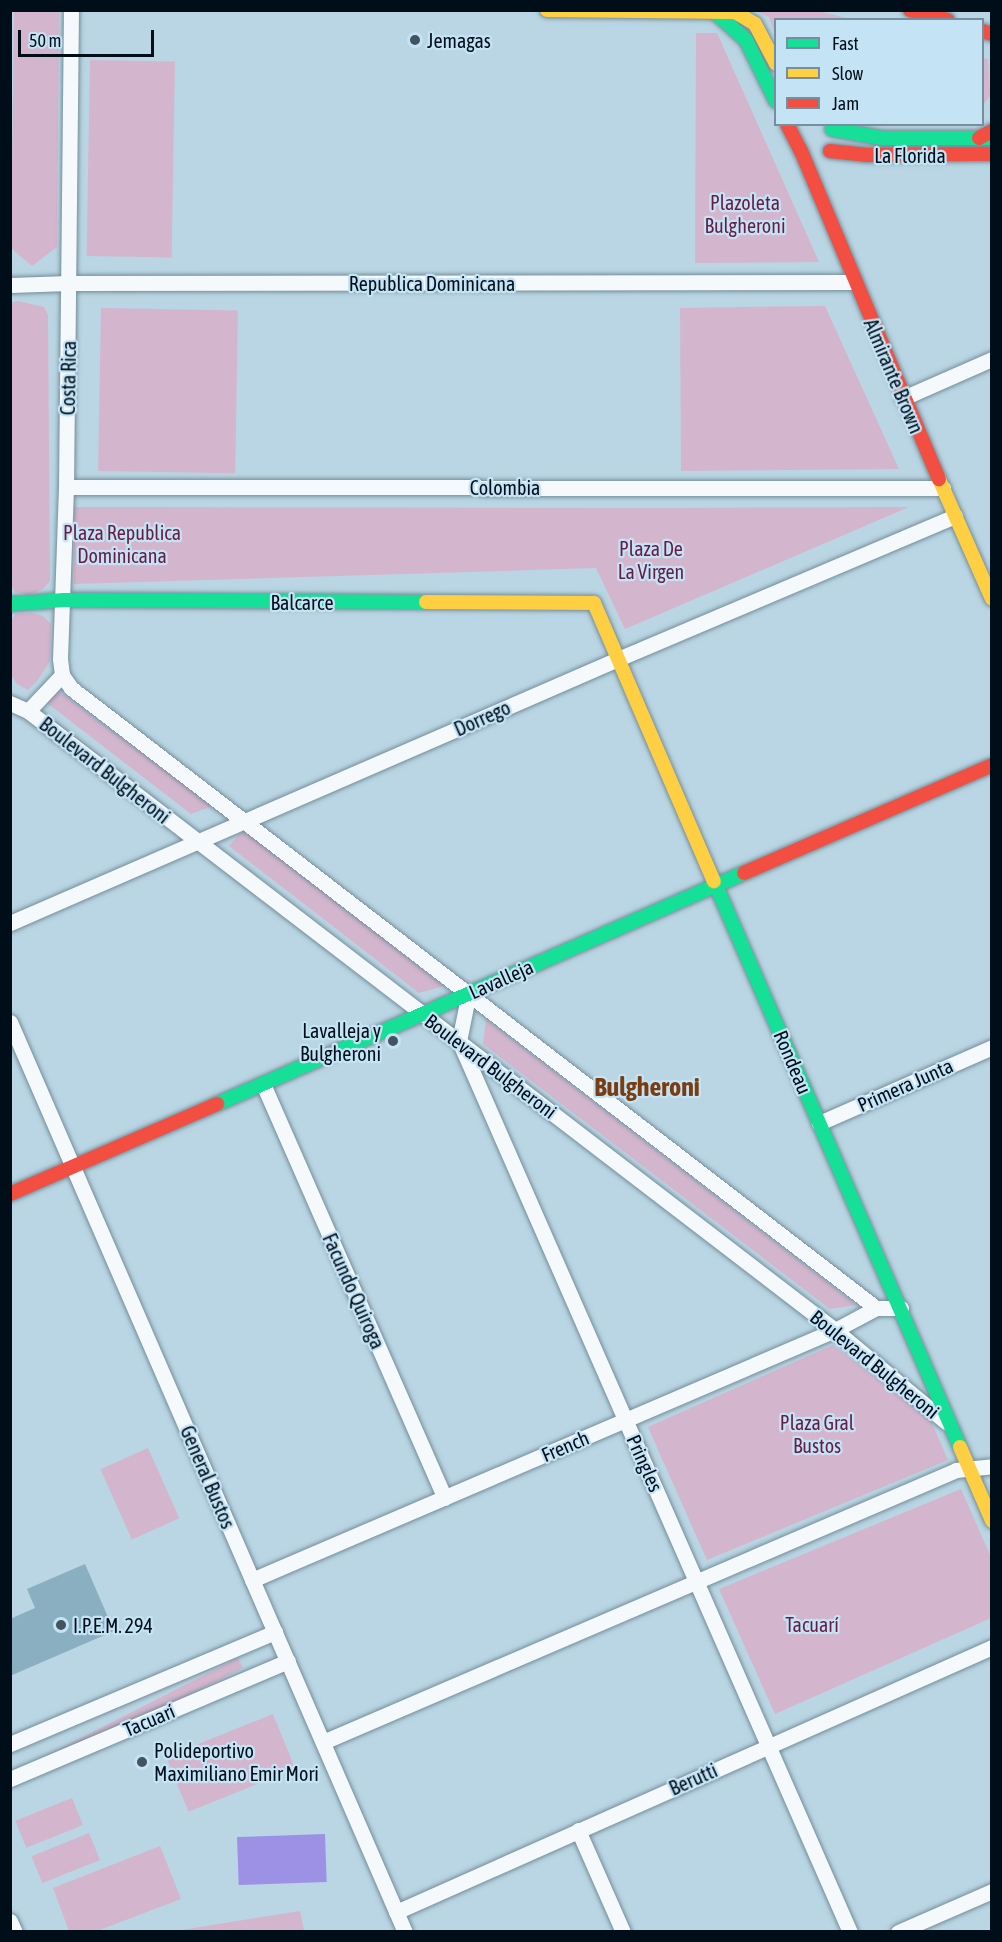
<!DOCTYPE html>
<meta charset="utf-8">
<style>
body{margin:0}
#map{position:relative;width:1002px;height:1942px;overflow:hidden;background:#bad5e3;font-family:"Asap Condensed",sans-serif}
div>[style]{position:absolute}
.green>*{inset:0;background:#d4b5ce;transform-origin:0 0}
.water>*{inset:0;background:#9d91e5;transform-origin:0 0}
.building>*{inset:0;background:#8aafc0}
.roads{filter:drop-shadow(0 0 2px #748e9a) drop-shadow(0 0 2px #748e9a)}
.street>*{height:15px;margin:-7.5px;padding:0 7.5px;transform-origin:7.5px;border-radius:7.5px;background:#f5f9fb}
.fast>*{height:14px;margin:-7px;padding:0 7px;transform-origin:7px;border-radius:7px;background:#16e098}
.slow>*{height:14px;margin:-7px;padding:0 7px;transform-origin:7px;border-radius:7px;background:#ffcf43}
.jam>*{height:14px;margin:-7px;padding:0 7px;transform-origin:7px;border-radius:7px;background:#f24e42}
.dots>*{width:16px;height:16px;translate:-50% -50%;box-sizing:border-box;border:3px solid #c4e4f6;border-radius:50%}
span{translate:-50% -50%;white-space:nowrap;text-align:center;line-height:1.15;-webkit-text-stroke:4.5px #c4e4f6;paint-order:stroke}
.poi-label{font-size:20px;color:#000e1a}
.left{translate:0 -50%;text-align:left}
.right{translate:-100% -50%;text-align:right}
.street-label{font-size:20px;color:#000e1a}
.park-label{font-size:20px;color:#691b44}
.district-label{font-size:26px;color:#793d0f;font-weight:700}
.frame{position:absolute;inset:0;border:12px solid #000e1a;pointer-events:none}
.legend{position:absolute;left:774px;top:18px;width:210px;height:108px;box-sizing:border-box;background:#c4e4f6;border:2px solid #768e9e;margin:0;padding:8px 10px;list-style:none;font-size:18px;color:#000e1a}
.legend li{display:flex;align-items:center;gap:12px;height:30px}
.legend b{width:30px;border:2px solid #768e9e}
.scale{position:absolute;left:18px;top:30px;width:136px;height:27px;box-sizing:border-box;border:3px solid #000e1a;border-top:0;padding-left:8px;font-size:18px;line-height:21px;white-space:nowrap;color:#000e1a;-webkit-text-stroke:4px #c4e4f6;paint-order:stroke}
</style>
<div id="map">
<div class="green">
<i style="clip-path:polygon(14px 11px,59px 11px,57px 247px,32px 266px,11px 248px)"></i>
<i style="clip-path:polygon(756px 11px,819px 11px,850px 19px,776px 20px,775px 34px,769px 17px)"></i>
<i style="clip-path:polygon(696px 33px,717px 33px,819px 262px,695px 263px)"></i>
<i style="clip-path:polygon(983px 58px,988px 59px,990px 96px,983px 105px)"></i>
<i style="left:90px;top:60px;width:85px;height:196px;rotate:1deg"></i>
<i style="clip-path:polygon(18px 301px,44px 307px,48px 315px,50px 581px,43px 589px,29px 595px,15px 592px,11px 586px,10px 303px)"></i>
<i style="clip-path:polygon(825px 306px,899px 469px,681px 471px,680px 308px)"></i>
<i style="left:101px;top:308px;width:137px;height:163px;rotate:1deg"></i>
<i style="clip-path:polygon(74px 507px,657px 508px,909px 507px,625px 629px,596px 568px,74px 584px)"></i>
<i style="clip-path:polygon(32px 613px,43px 616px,51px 624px,50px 661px,38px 680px,28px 690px,17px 684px,11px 675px,10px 621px,16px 614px)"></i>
<i style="clip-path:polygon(57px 690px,64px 695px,213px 806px,191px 814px,47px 703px)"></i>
<i style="clip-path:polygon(242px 831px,251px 835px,444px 986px,419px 993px,229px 846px)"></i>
<i style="clip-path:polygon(486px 1019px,836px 1289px,856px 1305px,830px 1309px,483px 1044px)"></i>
<i style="clip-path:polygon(833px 1345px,930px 1419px,948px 1460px,707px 1560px,648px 1427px)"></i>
<i style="left:148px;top:1448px;width:77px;height:52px;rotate:66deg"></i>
<i style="clip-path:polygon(961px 1489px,991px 1557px,991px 1618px,775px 1714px,719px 1589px)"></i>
<i style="left:238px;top:1658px;width:11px;height:248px;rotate:63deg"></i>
<i style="left:273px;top:1714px;width:59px;height:115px;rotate:68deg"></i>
<i style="left:72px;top:1798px;width:29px;height:61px;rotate:68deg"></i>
<i style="left:89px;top:1833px;width:29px;height:62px;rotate:68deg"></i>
<i style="clip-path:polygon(160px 1846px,181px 1899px,97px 1931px,69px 1931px,53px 1888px)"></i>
<i style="clip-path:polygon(300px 1911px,304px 1931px,175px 1931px)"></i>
</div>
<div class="water">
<i style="left:325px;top:1834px;width:48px;height:88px;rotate:88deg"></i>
</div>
<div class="building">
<i style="clip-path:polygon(85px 1564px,114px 1631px,10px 1676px,10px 1619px,35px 1608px,27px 1589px)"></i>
</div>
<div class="roads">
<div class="street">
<i style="left:10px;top:285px;width:59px;rotate:-1.9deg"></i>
<i style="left:69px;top:283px;width:785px;rotate:-0.07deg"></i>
<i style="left:903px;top:398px;width:97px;rotate:-23.7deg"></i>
<i style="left:66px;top:487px;width:877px;rotate:0.07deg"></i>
<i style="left:62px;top:675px;width:16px;rotate:55deg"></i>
<i style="left:71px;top:688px;width:1016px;rotate:37.6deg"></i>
<i style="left:876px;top:1308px;width:25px"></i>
<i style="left:10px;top:703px;width:20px;rotate:24deg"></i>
<i style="left:28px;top:711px;width:50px;rotate:-46.6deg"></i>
<i style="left:62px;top:675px;width:16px;rotate:-97deg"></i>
<i style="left:60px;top:659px;width:172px;rotate:-88deg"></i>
<i style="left:66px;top:487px;width:477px;rotate:-89.4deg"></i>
<i style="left:28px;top:711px;width:1017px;rotate:37.49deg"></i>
<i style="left:835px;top:1330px;width:144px;rotate:39.7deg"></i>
<i style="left:10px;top:923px;width:663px;rotate:-23.47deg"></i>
<i style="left:618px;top:659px;width:366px;rotate:-23deg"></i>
<i style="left:469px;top:992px;width:50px;rotate:101.5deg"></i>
<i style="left:459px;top:1041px;width:973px;rotate:66.31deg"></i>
<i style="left:10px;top:1022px;width:992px;rotate:66.54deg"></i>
<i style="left:263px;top:1084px;width:452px;rotate:66.3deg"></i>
<i style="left:819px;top:1123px;width:189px;rotate:-23.7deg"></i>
<i style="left:252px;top:1580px;width:634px;rotate:-23.21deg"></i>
<i style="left:835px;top:1330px;width:47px;rotate:-28.2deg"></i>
<i style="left:323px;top:1742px;width:689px;rotate:-23.25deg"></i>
<i style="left:956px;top:1470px;width:36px;rotate:-6deg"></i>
<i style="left:10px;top:1744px;width:288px;rotate:-22.9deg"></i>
<i style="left:10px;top:1779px;width:302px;rotate:-23deg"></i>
<i style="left:578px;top:1830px;width:111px;rotate:66.2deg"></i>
<i style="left:396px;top:1912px;width:652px;rotate:-23.97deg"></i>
<i style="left:10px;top:1921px;width:12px;rotate:66deg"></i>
<i style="left:898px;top:1932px;width:103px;rotate:-23.6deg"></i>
</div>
<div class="fast">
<i style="left:716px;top:13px;width:40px;rotate:42deg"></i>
<i style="left:746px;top:40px;width:68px;rotate:63.8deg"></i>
<i style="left:832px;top:129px;width:51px;rotate:10.2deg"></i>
<i style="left:882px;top:138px;width:110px"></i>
<i style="left:10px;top:604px;width:54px;rotate:-4.2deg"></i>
<i style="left:64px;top:600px;width:362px;rotate:0.3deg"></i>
<i style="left:714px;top:881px;width:617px;rotate:66.51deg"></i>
<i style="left:217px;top:1104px;width:575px;rotate:-23.67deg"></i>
</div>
<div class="slow">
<i style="left:547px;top:10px;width:188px;rotate:0.6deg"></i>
<i style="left:735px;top:12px;width:23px;rotate:31deg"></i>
<i style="left:755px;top:24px;width:45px;rotate:62.3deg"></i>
<i style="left:939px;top:479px;width:131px;rotate:66.2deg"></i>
<i style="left:426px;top:602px;width:168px;rotate:0.3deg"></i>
<i style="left:594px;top:603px;width:303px;rotate:66.7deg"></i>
<i style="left:960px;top:1447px;width:81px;rotate:66.6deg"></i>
</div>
<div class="jam">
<i style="left:910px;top:10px;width:39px;rotate:15deg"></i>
<i style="left:982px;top:31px;width:10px;rotate:17deg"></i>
<i style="left:787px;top:124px;width:30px;rotate:63deg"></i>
<i style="left:801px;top:151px;width:356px;rotate:67.2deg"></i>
<i style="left:979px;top:138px;width:15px;rotate:-28deg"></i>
<i style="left:830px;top:151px;width:38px;rotate:6deg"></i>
<i style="left:868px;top:155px;width:124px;rotate:-0.5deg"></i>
<i style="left:744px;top:873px;width:270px;rotate:-23.5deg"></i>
<i style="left:10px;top:1194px;width:226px;rotate:-23.5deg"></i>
</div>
</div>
<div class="dots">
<i style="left:415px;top:40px;background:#415460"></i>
<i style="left:393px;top:1041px;background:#415460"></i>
<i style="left:61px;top:1625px;background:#415460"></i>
<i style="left:142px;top:1762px;background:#415460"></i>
</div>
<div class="poi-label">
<span class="left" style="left:427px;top:40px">Jemagas</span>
<span class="right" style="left:381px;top:1042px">Lavalleja y<br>Bulgheroni</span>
<span class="left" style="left:73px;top:1625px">I.P.E.M. 294</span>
<span class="left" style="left:154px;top:1762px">Polideportivo<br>Maximiliano Emir Mori</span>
</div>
<div class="street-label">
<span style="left:910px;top:155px">La Florida</span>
<span style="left:432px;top:283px">Republica Dominicana</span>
<span style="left:894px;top:376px;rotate:67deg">Almirante Brown</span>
<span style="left:68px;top:378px;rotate:-89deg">Costa Rica</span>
<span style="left:505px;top:487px">Colombia</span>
<span style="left:302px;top:602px">Balcarce</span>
<span style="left:482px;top:718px;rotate:-24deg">Dorrego</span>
<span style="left:105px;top:770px;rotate:38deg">Boulevard Bulgheroni</span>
<span style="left:501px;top:979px;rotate:-24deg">Lavalleja</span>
<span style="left:793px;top:1062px;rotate:67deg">Rondeau</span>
<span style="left:491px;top:1066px;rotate:37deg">Boulevard Bulgheroni</span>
<span style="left:905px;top:1085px;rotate:-24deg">Primera Junta</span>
<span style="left:354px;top:1291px;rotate:66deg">Facundo Quiroga</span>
<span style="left:875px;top:1364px;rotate:39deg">Boulevard Bulgheroni</span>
<span style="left:565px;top:1446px;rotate:-23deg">French</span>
<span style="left:645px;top:1463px;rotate:66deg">Pringles</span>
<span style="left:208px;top:1477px;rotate:67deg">General Bustos</span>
<span style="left:149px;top:1720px;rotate:-23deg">Tacuarí</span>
<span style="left:693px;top:1779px;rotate:-24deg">Berutti</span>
</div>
<div class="park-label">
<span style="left:745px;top:214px">Plazoleta<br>Bulgheroni</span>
<span style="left:122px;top:544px">Plaza Republica<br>Dominicana</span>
<span style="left:651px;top:560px">Plaza De<br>La Virgen</span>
<span style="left:817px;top:1434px">Plaza Gral<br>Bustos</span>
<span style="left:812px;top:1624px">Tacuarí</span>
</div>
<div class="district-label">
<span style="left:647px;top:1088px">Bulgheroni</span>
</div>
<div class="frame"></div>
<ul class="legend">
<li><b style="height:8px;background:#16e098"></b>Fast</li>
<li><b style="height:8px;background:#ffcf43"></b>Slow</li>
<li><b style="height:8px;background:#f24e42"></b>Jam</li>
</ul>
<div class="scale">50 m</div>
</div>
